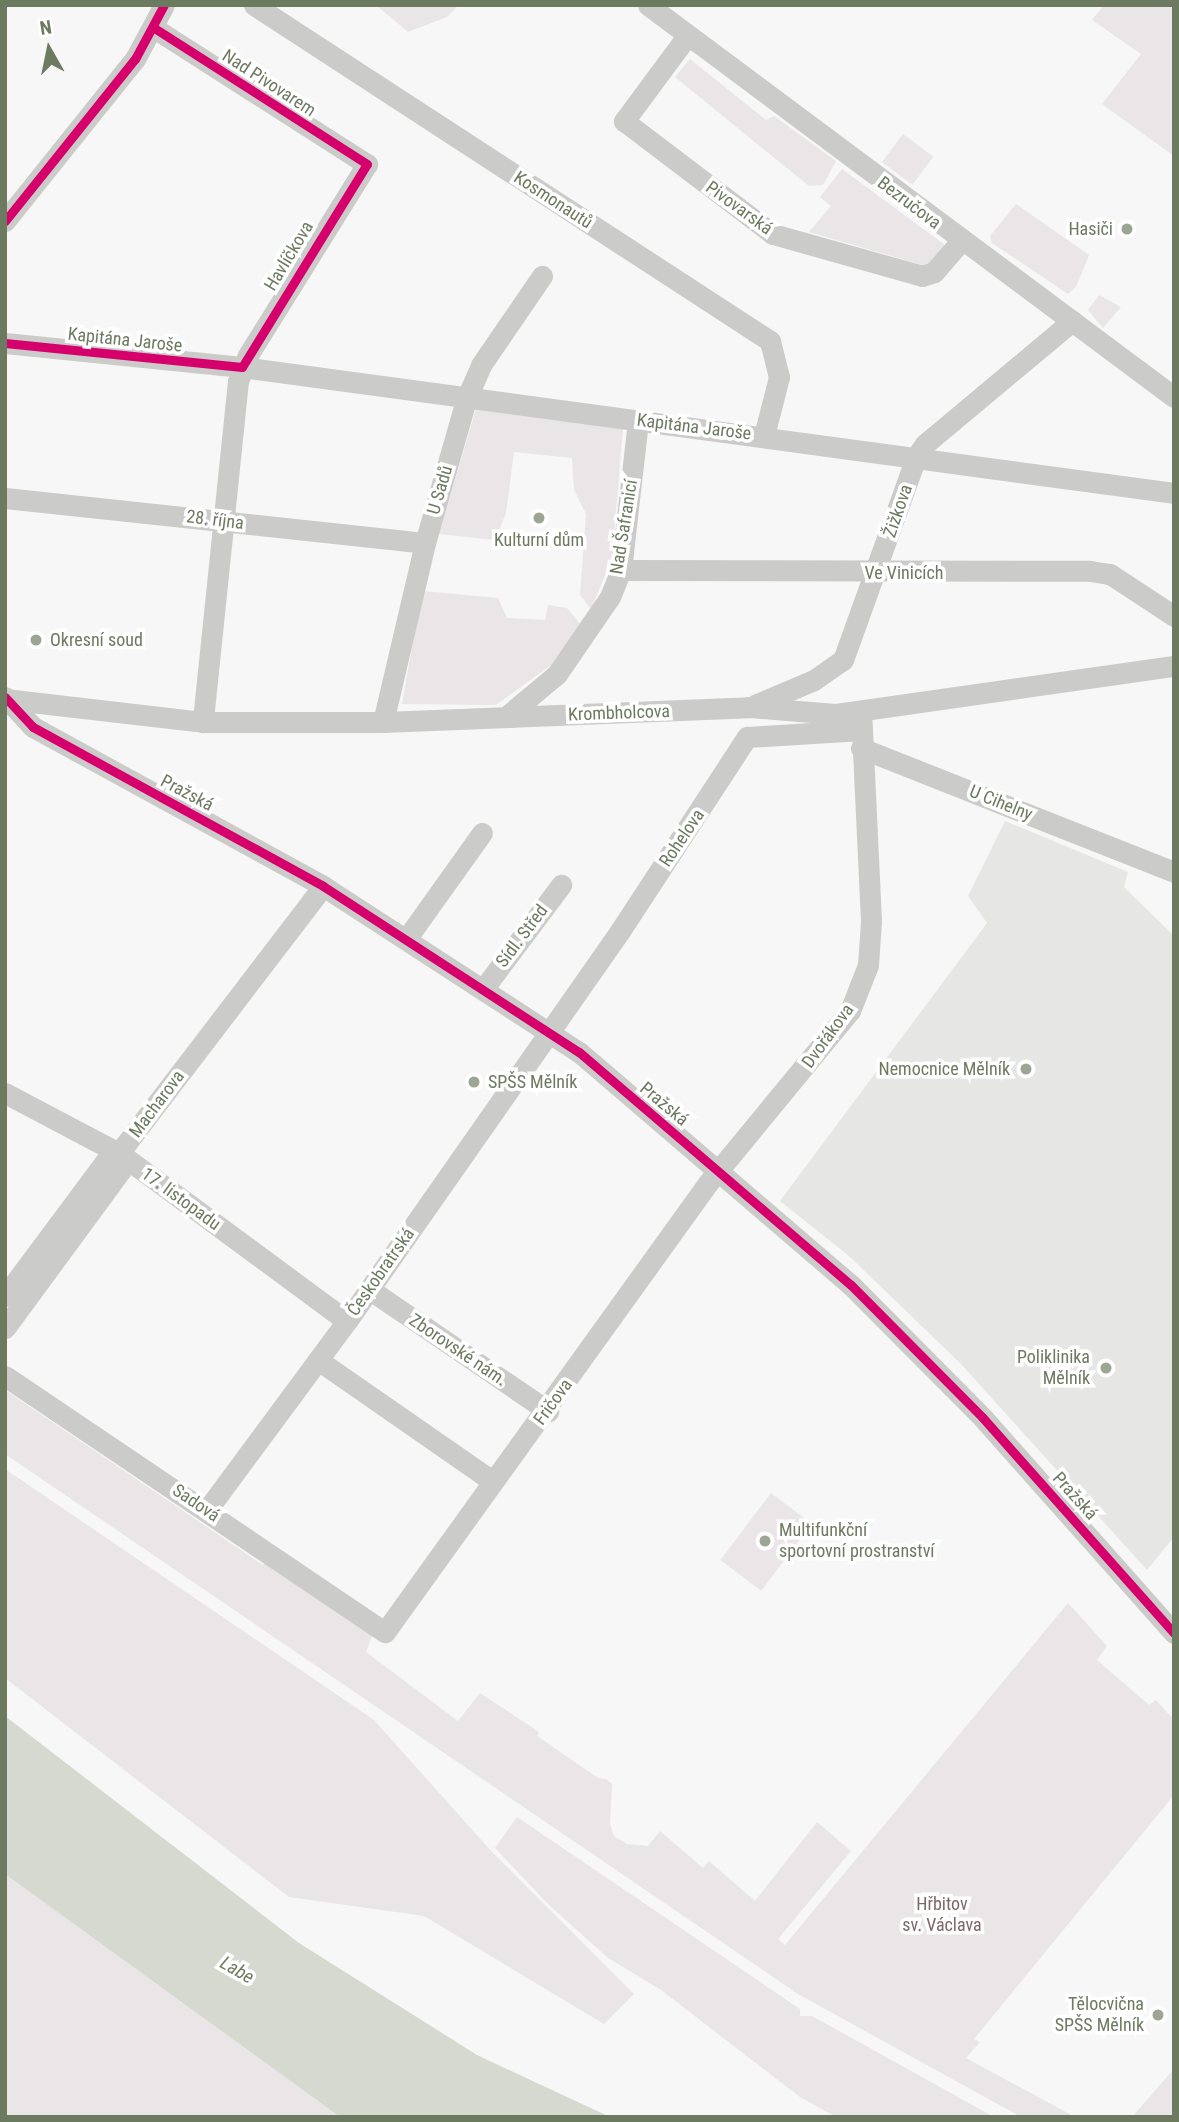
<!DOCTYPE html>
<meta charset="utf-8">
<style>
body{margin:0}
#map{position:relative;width:1179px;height:2122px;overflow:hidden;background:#f7f7f7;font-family:"Roboto Condensed",sans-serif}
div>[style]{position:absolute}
.built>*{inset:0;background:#e6e7e5}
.green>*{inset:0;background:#eae5e7;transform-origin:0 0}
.water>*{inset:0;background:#d5d9cf}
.minor>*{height:21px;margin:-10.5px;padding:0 10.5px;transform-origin:10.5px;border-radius:10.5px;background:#cbccca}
.cycleway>*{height:9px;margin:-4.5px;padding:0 4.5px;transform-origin:4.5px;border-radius:4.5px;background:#d6006c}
.dots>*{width:19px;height:19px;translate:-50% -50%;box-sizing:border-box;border:4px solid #fff;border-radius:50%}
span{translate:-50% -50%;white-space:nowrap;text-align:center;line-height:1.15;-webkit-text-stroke:7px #fff;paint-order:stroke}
.street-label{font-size:18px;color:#6c7a60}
.poi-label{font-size:18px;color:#6c7a60}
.right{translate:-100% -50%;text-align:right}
.left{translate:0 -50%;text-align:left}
.park-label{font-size:18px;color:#7d6769}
.water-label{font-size:19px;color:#707a5f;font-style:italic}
.frame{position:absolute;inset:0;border:7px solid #6c7a60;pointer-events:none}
.north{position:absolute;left:14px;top:14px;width:70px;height:70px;-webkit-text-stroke:5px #fff;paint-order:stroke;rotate:351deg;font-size:19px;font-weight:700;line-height:28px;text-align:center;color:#6c7a60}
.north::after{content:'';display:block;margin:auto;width:24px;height:32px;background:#6c7a60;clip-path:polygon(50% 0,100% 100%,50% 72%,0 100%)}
</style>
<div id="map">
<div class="built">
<i style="clip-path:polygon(1005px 821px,1128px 872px,1124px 887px,1174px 936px,1174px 1537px,1147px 1570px,961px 1364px,849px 1256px,780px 1201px,987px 923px,968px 896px)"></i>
</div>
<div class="green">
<i style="clip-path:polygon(376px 5px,459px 5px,447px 17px,408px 32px)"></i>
<i style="clip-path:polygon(1104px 5px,1174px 5px,1174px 156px,1102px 104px,1141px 54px,1092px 20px)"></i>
<i style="clip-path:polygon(690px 59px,766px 120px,774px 116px,836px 161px,823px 185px,809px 186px,675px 77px)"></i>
<i style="left:903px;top:134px;width:38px;height:35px;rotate:37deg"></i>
<i style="clip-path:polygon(842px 169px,945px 245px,926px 266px,809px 232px,831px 206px,820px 197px)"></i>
<i style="clip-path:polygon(1016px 204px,1089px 255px,1076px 287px,1068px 294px,992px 243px,990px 236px)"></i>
<i style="clip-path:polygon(1099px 295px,1121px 307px,1103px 328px,1088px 310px)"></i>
<i style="clip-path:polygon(476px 409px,623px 429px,612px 559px,591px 609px,580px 595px,586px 514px,574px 490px,572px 458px,514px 452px,506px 513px,495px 540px,439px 534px)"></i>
<i style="clip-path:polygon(422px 591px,498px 598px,507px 618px,545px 620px,548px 605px,567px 608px,580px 624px,551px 665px,496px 705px,402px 704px)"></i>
<i style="clip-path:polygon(5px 1390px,263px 1565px,266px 1561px,373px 1633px,366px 1652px,458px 1721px,480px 1693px,539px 1732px,537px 1736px,598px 1778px,606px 1779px,612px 1784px,610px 1824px,614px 1836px,627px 1844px,648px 1846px,660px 1831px,703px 1868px,709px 1861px,755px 1901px,817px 1822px,851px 1851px,778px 1939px,785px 1945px,1068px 1603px,1107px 1646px,1097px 1660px,1149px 1705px,1156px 1700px,1174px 1720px,1174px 1795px,974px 2039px,980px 2042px,966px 2058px,1075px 2117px,1021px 2117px,798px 1994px,528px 1810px,5px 1454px)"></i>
<i style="clip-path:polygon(5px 1469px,374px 1720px,492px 1852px,634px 1994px,604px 2024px,424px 1916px,289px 1897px,5px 1678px)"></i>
<i style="left:771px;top:1493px;width:51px;height:84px;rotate:37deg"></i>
<i style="clip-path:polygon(517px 1817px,800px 2009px,800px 2016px,812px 2016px,994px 2117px,836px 2117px,800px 2097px,661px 1990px,608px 1958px,549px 1905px,495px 1848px)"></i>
<i style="clip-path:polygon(5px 1874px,340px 2117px,5px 2117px)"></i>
<i style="clip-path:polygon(1174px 2069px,1174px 2117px,1132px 2117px)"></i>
</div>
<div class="water">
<i style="clip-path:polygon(5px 1716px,299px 1943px,477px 2055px,610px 2117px,340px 2117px,5px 1874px)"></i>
</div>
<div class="minor">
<i style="left:254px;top:5px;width:616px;rotate:33.07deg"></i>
<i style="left:770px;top:341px;width:37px;rotate:76deg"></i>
<i style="left:779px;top:377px;width:61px;rotate:104.3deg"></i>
<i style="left:648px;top:5px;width:656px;rotate:36.7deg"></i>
<i style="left:154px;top:28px;width:253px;rotate:32.6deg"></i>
<i style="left:367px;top:164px;width:225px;rotate:121.9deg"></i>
<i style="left:248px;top:355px;width:28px;rotate:111deg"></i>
<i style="left:238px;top:381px;width:343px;rotate:95.9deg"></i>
<i style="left:687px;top:36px;width:106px;rotate:126.5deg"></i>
<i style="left:624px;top:121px;width:187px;rotate:37.2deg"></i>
<i style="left:773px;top:234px;width:155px;rotate:15.7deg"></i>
<i style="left:922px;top:276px;width:13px;rotate:-18deg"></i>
<i style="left:934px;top:272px;width:40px;rotate:-49deg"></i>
<i style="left:5px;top:221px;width:208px;rotate:-51.3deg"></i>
<i style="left:135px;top:59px;width:61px;rotate:-61.8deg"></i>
<i style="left:5px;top:343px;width:238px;rotate:5.8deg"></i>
<i style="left:242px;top:367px;width:940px;rotate:7.7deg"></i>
<i style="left:5px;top:498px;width:422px;rotate:6.1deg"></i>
<i style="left:621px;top:570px;width:469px;rotate:0.1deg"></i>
<i style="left:1090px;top:571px;width:20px;rotate:9deg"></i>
<i style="left:1110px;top:574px;width:77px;rotate:33.3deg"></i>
<i style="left:5px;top:697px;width:41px;rotate:47deg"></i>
<i style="left:33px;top:727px;width:331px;rotate:28.7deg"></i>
<i style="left:323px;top:886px;width:305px;rotate:33deg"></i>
<i style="left:579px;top:1052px;width:358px;rotate:40.6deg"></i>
<i style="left:851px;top:1285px;width:187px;rotate:45.2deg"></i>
<i style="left:983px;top:1418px;width:288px;rotate:48.4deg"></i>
<i style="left:5px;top:699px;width:199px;rotate:6.6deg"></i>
<i style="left:203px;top:722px;width:180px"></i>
<i style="left:383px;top:722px;width:367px;rotate:-2.3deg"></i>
<i style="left:750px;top:707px;width:86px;rotate:4.7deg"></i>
<i style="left:836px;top:714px;width:341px;rotate:-8.1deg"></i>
<i style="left:755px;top:705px;width:64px;rotate:-23deg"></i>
<i style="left:814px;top:680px;width:35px;rotate:-35deg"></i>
<i style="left:843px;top:660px;width:216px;rotate:-70.2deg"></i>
<i style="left:916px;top:457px;width:16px;rotate:-55deg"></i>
<i style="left:925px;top:444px;width:192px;rotate:-39.9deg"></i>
<i style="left:511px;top:717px;width:4px;rotate:-166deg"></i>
<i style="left:507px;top:716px;width:65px;rotate:-40deg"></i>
<i style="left:557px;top:674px;width:93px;rotate:-55.5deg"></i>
<i style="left:610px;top:597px;width:29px;rotate:-68deg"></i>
<i style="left:621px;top:570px;width:151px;rotate:-83.5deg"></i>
<i style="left:383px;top:722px;width:184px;rotate:-76.8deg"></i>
<i style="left:425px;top:543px;width:152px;rotate:-74deg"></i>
<i style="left:467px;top:397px;width:35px;rotate:-66deg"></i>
<i style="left:481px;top:365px;width:108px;rotate:-55.6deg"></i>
<i style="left:861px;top:748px;width:337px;rotate:21.6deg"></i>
<i style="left:407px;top:938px;width:129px;rotate:-54.5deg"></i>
<i style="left:484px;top:988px;width:129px;rotate:-53.2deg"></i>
<i style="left:5px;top:1093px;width:129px;rotate:27.8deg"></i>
<i style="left:119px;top:1153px;width:283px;rotate:36.4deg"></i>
<i style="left:369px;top:1289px;width:217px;rotate:34.3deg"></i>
<i style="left:5px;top:1296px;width:171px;rotate:-53.3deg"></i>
<i style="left:107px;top:1159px;width:13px;rotate:-27deg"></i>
<i style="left:5px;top:1328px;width:196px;rotate:-53.7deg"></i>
<i style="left:121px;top:1170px;width:17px;rotate:-97deg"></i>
<i style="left:119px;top:1153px;width:336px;rotate:-52.6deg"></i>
<i style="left:318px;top:1360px;width:212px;rotate:34.8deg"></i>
<i style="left:5px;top:1376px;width:458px;rotate:34deg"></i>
<i style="left:385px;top:1632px;width:553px;rotate:-54.27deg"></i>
<i style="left:708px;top:1183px;width:223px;rotate:-50.5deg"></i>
<i style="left:850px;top:1011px;width:49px;rotate:-68.6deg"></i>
<i style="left:868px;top:965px;width:44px;rotate:-86.1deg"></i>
<i style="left:871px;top:921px;width:209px;rotate:-92.7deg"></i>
<i style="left:207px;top:1510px;width:235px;rotate:-53.5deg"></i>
<i style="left:347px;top:1321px;width:476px;rotate:-55deg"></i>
<i style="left:620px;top:931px;width:232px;rotate:-56.8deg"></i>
<i style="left:747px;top:737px;width:115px;rotate:-3.5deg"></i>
</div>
<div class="cycleway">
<i style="left:5px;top:221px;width:208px;rotate:-51.3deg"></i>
<i style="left:135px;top:59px;width:61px;rotate:-61.8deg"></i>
<i style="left:5px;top:343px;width:238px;rotate:5.8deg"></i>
<i style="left:242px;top:367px;width:238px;rotate:-58.4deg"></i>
<i style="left:367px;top:164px;width:253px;rotate:-147.4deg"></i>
<i style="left:5px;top:697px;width:41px;rotate:47deg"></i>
<i style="left:33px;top:727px;width:331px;rotate:28.7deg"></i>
<i style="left:323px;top:886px;width:305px;rotate:33deg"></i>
<i style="left:579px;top:1052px;width:358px;rotate:40.6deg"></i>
<i style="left:851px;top:1285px;width:187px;rotate:45.2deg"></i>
<i style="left:983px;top:1418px;width:288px;rotate:48.4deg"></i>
</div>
<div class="dots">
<i style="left:1127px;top:229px;background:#9da695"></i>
<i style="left:539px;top:518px;background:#9da695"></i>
<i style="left:36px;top:640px;background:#9da695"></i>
<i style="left:1026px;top:1069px;background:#9da695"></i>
<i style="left:474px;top:1082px;background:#9da695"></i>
<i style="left:1106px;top:1368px;background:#9da695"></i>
<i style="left:765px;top:1541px;background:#9da695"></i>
<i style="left:1158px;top:2015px;background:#9da695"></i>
</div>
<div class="street-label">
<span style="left:269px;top:83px;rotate:33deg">Nad Pivovarem</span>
<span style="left:553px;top:200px;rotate:33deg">Kosmonautů</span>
<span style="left:909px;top:203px;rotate:37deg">Bezručova</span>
<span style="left:739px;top:208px;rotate:36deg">Pivovarská</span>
<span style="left:289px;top:256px;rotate:-59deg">Havlíčkova</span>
<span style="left:125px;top:340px;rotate:6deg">Kapitána Jaroše</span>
<span style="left:694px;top:427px;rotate:7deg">Kapitána Jaroše</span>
<span style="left:440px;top:490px;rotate:-74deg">U Sadů</span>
<span style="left:898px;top:511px;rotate:-71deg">Žižkova</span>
<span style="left:215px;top:520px;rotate:7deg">28. října</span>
<span style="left:624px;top:527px;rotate:-81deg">Nad Šafranicí</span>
<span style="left:904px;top:573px">Ve Vinicích</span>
<span style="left:619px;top:713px;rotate:-2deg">Krombholcova</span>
<span style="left:187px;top:793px;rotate:28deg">Pražská</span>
<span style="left:1001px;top:803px;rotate:22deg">U Cihelny</span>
<span style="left:682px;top:838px;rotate:-56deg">Rohelova</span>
<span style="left:522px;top:936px;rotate:-53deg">Sídl. Střed</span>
<span style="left:828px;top:1036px;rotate:-54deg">Dvořákova</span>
<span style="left:157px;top:1104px;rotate:-53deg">Macharova</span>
<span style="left:664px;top:1104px;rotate:40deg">Pražská</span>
<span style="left:181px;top:1199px;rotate:36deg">17. listopadu</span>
<span style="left:381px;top:1272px;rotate:-55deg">Českobratrská</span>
<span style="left:458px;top:1350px;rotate:34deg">Zborovské nám.</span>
<span style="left:553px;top:1402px;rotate:-54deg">Fričova</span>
<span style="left:1075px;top:1496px;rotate:48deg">Pražská</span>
<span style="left:196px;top:1503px;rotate:34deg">Sadová</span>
</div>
<div class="poi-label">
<span class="right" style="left:1113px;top:229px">Hasiči</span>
<span style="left:539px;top:540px">Kulturní dům</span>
<span class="left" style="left:50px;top:640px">Okresní soud</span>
<span class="right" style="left:1010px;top:1069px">Nemocnice Mělník</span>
<span class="left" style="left:488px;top:1082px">SPŠS Mělník</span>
<span class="right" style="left:1090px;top:1368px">Poliklinika<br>Mělník</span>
<span class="left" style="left:779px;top:1541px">Multifunkční<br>sportovní prostranství</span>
<span class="right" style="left:1144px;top:2015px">Tělocvična<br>SPŠS Mělník</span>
</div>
<div class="park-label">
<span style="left:942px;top:1915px">Hřbitov<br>sv. Václava</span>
</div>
<div class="water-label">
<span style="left:237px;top:1970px;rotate:30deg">Labe</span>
</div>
<div class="frame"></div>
<div class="north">N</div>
</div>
